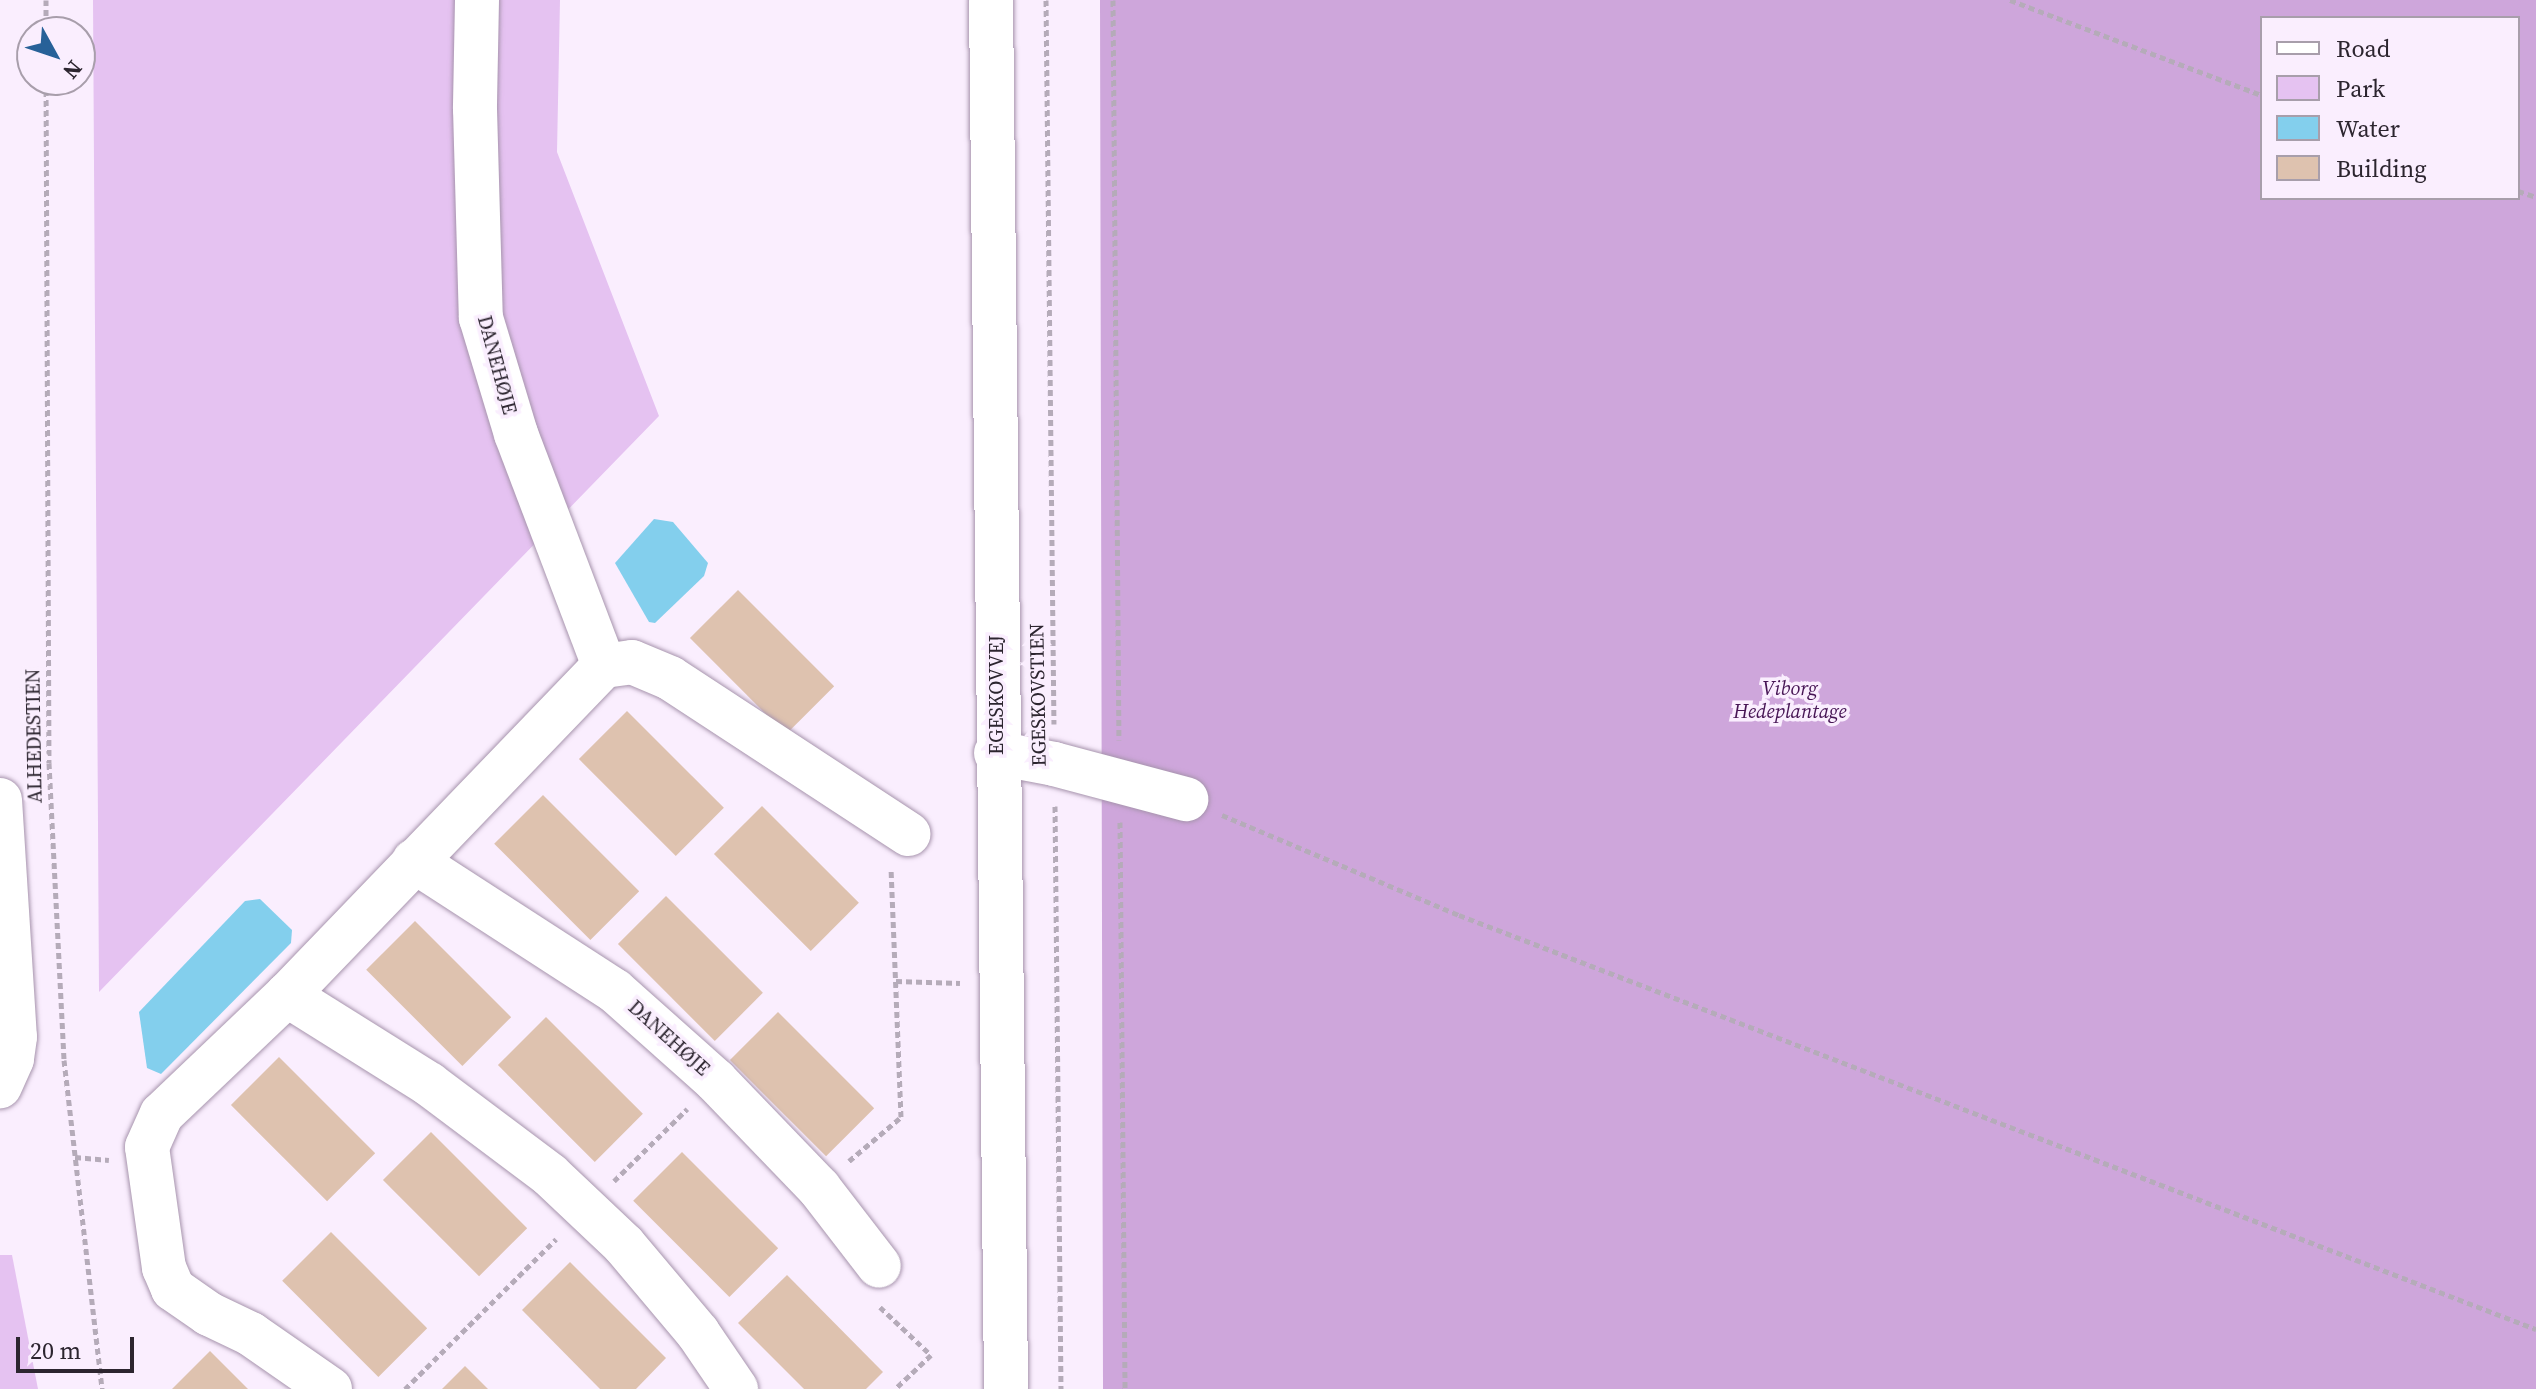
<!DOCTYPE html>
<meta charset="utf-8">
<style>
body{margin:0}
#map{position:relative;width:2536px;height:1389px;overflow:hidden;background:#faeefe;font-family:"Source Serif 4",serif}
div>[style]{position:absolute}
.green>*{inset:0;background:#e5c2f1}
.forest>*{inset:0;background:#cea6db}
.water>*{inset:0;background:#83cfed}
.building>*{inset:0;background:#dec2af;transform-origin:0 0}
.path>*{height:5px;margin-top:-2.5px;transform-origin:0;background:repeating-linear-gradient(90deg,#b5abb9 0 6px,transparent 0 10px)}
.roads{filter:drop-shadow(0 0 2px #a794ad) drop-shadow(0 0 2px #a794ad)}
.minor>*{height:44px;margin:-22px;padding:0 22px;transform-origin:22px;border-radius:22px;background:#fff}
span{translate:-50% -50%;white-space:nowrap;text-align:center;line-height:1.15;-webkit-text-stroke:7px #faeefe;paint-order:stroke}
.street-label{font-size:20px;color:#2c252f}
.park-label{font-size:20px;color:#461454;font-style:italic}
.legend{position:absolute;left:2260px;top:16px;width:260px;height:184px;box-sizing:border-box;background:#faeefe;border:2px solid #a89eab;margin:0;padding:10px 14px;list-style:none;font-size:24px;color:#2c252f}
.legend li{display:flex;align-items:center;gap:16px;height:40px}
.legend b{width:40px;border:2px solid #a89eab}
.north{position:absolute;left:16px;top:16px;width:80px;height:80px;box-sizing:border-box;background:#faeefe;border:2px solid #a89eab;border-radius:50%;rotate:130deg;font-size:22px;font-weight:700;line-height:32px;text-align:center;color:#2c252f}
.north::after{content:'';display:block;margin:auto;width:28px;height:36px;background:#276198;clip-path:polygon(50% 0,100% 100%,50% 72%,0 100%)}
.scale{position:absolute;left:16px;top:1337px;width:118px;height:36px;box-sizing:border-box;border:4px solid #2c252f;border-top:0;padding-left:10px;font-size:24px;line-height:28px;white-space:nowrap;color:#2c252f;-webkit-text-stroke:6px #faeefe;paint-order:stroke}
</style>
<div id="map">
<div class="green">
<i style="clip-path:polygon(93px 0,560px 0,557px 152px,659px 416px,99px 992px)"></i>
<i style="clip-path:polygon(0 1255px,12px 1255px,38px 1389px,0 1389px)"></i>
</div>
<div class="forest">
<i style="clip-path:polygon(evenodd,1100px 0,2536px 0,2536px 1389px,1103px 1389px,1100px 0,2262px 18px,2518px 18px,2518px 198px,2262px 198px,2262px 18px)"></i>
</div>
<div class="water">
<i style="clip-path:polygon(654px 519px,673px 522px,708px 563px,704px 576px,655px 623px,649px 622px,615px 563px)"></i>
<i style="clip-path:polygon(260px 899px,292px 930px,291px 943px,161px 1074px,147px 1068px,139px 1012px,245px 901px)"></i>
</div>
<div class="building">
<i style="left:738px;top:590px;width:136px;height:68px;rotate:45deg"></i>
<i style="left:627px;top:711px;width:137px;height:68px;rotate:45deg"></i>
<i style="left:543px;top:795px;width:136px;height:69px;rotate:45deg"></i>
<i style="left:762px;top:806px;width:137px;height:68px;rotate:45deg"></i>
<i style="left:666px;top:896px;width:137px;height:68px;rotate:45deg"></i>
<i style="left:415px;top:921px;width:136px;height:69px;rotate:45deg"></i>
<i style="left:778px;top:1012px;width:136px;height:68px;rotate:45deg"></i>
<i style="left:546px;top:1017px;width:137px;height:68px;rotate:45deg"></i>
<i style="left:279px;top:1057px;width:136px;height:68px;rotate:45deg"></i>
<i style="left:431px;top:1132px;width:136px;height:68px;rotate:45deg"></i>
<i style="left:682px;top:1152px;width:136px;height:69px;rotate:45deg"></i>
<i style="left:331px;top:1232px;width:136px;height:69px;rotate:45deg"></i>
<i style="clip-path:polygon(570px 1262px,666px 1358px,636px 1389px,600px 1389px,522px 1310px)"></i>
<i style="clip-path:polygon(787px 1275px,883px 1372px,866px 1389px,804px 1389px,738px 1323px)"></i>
<i style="clip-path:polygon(210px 1351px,248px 1389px,172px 1389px)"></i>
<i style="clip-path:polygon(465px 1366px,488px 1389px,442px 1389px)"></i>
</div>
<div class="path">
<i style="left:46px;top:0;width:32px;rotate:90deg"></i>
<i style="left:1046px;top:0;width:724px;rotate:89.37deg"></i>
<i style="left:1113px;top:0;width:740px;rotate:89.54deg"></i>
<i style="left:2010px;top:0;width:269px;rotate:20.7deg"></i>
<i style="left:46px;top:80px;width:683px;rotate:89.75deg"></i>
<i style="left:49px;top:763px;width:297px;rotate:87.1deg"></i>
<i style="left:64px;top:1060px;width:331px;rotate:83.4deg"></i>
<i style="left:2518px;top:191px;width:19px;rotate:18deg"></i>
<i style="left:1055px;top:806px;width:583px;rotate:89.41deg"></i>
<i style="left:1222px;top:815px;width:257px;rotate:22.9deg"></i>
<i style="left:1459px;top:915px;width:1154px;rotate:21.03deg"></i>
<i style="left:1120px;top:822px;width:567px;rotate:89.49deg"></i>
<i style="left:896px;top:981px;width:64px;rotate:1.8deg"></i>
<i style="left:75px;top:1157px;width:34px;rotate:5deg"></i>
<i style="left:849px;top:1161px;width:68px;rotate:-40.2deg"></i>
<i style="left:901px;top:1117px;width:246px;rotate:-92.3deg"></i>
<i style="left:614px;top:1181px;width:103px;rotate:-44.6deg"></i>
<i style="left:880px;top:1307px;width:70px;rotate:43.3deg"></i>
<i style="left:931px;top:1355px;width:50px;rotate:136.6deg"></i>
<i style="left:405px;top:1389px;width:213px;rotate:-44.8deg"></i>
</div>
<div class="roads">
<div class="minor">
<i style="left:477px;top:0;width:109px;rotate:91.1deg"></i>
<i style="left:475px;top:109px;width:209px;rotate:88.4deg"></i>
<i style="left:481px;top:318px;width:121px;rotate:73.2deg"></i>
<i style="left:516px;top:434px;width:248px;rotate:69.2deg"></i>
<i style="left:991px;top:0;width:1389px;rotate:89.38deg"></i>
<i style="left:996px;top:753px;width:59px;rotate:10.7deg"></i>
<i style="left:1054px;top:764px;width:137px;rotate:14.9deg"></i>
<i style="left:0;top:800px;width:237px;rotate:86.4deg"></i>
<i style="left:15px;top:1037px;width:22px;rotate:98deg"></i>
<i style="left:12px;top:1059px;width:30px;rotate:114deg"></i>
<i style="left:414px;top:861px;width:239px;rotate:32.9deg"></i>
<i style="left:615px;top:991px;width:135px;rotate:41.7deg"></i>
<i style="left:716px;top:1081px;width:149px;rotate:46.1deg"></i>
<i style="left:819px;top:1188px;width:98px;rotate:52.4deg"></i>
<i style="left:287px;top:995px;width:168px;rotate:32.1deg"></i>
<i style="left:429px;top:1084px;width:151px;rotate:36.9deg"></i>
<i style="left:550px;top:1175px;width:102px;rotate:43.4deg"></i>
<i style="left:624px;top:1245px;width:115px;rotate:49.9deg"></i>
<i style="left:698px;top:1333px;width:68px;rotate:55.8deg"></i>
<i style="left:330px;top:1389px;width:96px;rotate:-145.2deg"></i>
<i style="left:251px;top:1334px;width:47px;rotate:-154.5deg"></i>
<i style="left:209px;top:1314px;width:44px;rotate:-145.2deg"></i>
<i style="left:173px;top:1289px;width:23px;rotate:-113deg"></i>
<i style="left:164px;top:1268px;width:122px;rotate:-98deg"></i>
<i style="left:147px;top:1147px;width:36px;rotate:-66deg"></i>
<i style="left:162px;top:1114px;width:173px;rotate:-43.6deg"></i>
<i style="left:287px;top:995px;width:457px;rotate:-46.1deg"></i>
<i style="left:604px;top:666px;width:28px;rotate:-8deg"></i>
<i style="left:632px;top:662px;width:41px;rotate:22.8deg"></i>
<i style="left:670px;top:678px;width:285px;rotate:33.2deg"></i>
</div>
</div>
<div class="street-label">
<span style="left:497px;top:365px;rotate:75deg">DANEHØJE</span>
<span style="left:996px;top:695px;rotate:-90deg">EGESKOVVEJ</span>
<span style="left:1038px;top:695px;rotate:-91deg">EGESKOVSTIEN</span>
<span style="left:34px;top:736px;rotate:-91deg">ALHEDESTIEN</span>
<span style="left:669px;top:1038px;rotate:42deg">DANEHØJE</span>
</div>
<div class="park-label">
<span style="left:1790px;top:700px">Viborg<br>Hedeplantage</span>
</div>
<ul class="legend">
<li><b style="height:10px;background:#fff"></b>Road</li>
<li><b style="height:22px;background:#e5c2f1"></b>Park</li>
<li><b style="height:22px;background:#83cfed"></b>Water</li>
<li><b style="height:22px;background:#dec2af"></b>Building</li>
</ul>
<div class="north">N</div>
<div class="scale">20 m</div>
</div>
